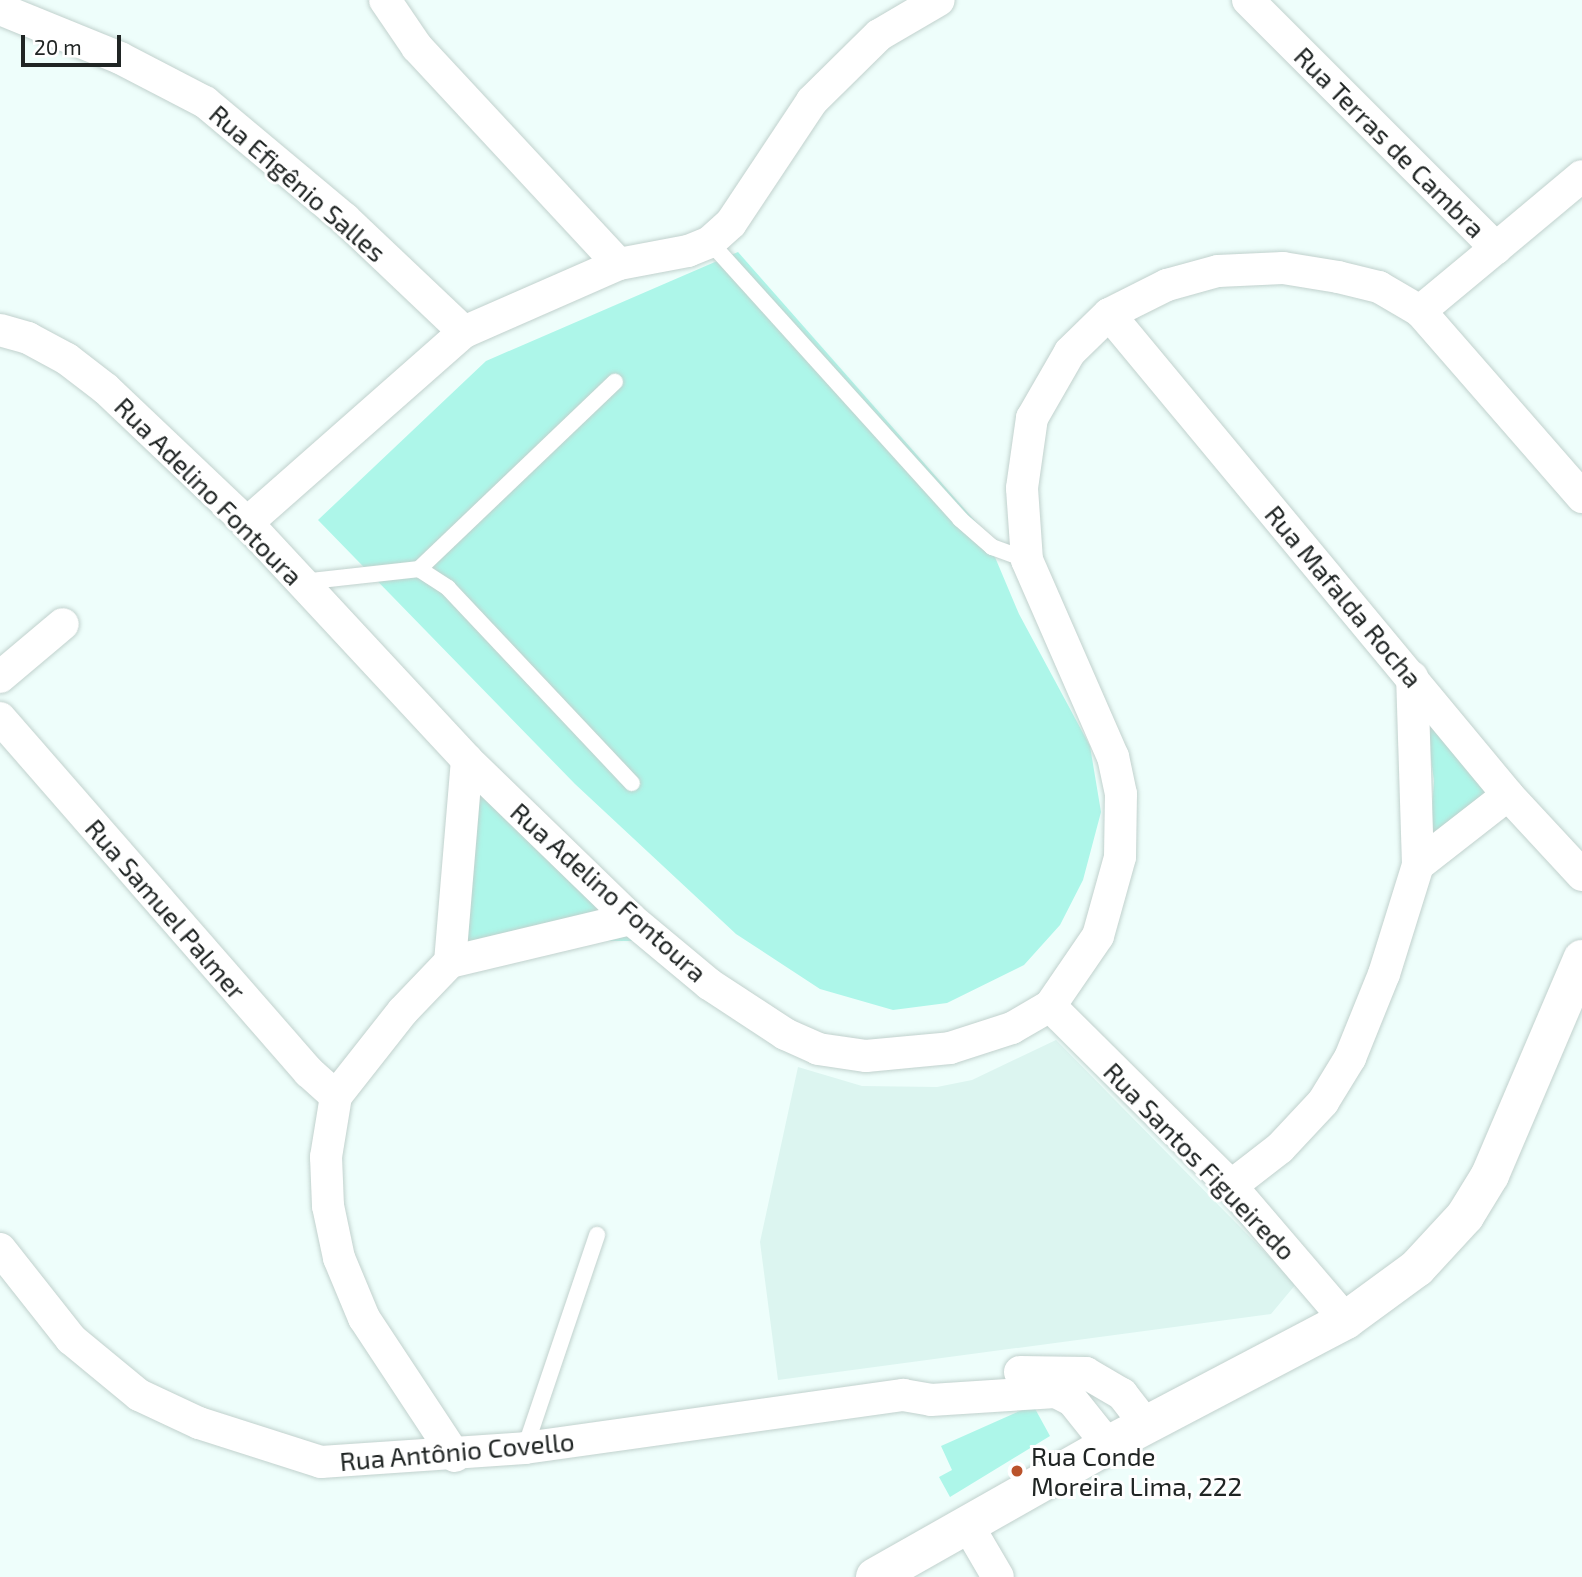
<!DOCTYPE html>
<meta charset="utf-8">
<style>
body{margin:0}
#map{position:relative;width:1582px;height:1577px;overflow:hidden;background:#eefefb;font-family:"Exo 2",sans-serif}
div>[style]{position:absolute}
.built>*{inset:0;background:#dcf5f0}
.green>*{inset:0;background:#adf6e9}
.roads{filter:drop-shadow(0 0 2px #c1d1cd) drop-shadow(0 0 2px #c1d1cd)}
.lane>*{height:16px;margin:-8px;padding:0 8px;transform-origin:8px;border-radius:8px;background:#fff}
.street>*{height:32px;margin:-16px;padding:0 16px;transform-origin:16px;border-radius:16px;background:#fff}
.secondary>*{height:38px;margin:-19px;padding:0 19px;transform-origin:19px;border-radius:19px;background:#fff}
.dots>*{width:19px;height:19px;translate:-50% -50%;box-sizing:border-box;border:4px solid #fff;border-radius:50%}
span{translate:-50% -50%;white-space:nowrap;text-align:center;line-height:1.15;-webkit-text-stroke:6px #fff;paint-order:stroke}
.street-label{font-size:26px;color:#202524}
.poi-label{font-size:26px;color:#202524}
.left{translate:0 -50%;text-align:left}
.scale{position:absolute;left:21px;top:35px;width:100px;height:32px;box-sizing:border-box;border:4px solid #202524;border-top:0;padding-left:9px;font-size:21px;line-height:24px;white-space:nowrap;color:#202524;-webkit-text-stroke:5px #fff;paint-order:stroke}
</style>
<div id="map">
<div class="built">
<i style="clip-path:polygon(1056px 1040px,1296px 1284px,1271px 1314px,778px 1380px,760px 1242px,798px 1067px,862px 1086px,937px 1087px,972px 1080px)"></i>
</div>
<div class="green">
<i style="clip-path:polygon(738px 252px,984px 531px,1019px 614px,1090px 746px,1101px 812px,1083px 880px,1060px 925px,1024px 965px,947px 1003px,893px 1010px,820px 989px,736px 934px,575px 784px,318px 520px,486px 361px)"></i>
<i style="clip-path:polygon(1424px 707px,1496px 789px,1429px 851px,1434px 781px)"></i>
<i style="clip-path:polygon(476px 756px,672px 941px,563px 941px,463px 969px)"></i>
<i style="clip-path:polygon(1033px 1405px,1050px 1436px,950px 1497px,939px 1477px,952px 1470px,941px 1446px)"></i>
</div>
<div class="roads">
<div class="lane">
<i style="left:710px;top:242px;width:373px;rotate:47.9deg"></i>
<i style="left:960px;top:519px;width:43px;rotate:41.2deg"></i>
<i style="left:992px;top:547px;width:37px;rotate:20deg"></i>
<i style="left:419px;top:569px;width:271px;rotate:-43.7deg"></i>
<i style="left:302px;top:582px;width:118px;rotate:-6.3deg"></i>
<i style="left:419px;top:569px;width:35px;rotate:33deg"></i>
<i style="left:448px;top:588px;width:268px;rotate:46.7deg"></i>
<i style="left:525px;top:1448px;width:225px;rotate:-71.3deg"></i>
</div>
<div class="street">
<i style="left:385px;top:0;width:57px;rotate:55.8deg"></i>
<i style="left:417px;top:47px;width:296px;rotate:47.1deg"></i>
<i style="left:1248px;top:0;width:351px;rotate:45deg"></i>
<i style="left:1496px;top:248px;width:99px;rotate:140.3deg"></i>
<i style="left:1420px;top:311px;width:247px;rotate:48.9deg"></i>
<i style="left:0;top:9px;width:130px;rotate:22.2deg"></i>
<i style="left:120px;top:58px;width:96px;rotate:27.4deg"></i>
<i style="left:205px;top:102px;width:182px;rotate:39.9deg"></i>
<i style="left:345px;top:219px;width:164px;rotate:43.5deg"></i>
<i style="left:1496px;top:248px;width:112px;rotate:-39.9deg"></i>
<i style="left:1109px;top:314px;width:625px;rotate:50.32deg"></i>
<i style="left:1508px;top:795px;width:109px;rotate:47.2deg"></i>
<i style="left:0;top:330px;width:29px;rotate:16deg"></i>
<i style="left:28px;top:338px;width:44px;rotate:28.3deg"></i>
<i style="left:67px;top:359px;width:49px;rotate:37.6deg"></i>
<i style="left:106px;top:389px;width:195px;rotate:43.5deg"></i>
<i style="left:247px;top:523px;width:323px;rotate:47.1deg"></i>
<i style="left:467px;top:760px;width:228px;rotate:44.1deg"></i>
<i style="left:631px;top:919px;width:102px;rotate:39.8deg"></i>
<i style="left:709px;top:984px;width:91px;rotate:33.3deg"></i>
<i style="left:785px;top:1034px;width:36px;rotate:24deg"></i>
<i style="left:818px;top:1049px;width:49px;rotate:8.3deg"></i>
<i style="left:866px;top:1056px;width:84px;rotate:-5.4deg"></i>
<i style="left:950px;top:1048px;width:65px;rotate:-17.9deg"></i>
<i style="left:1012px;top:1028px;width:44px;rotate:-30.1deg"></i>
<i style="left:1050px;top:1006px;width:85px;rotate:-55.6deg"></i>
<i style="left:1098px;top:936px;width:82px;rotate:-74.4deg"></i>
<i style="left:1120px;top:857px;width:63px;rotate:-89.1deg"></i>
<i style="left:1121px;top:794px;width:38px;rotate:-102deg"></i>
<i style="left:1113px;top:757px;width:215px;rotate:-113.6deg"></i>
<i style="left:1027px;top:560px;width:72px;rotate:-94deg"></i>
<i style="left:1022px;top:488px;width:71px;rotate:-81.9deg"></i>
<i style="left:1032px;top:418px;width:76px;rotate:-60.1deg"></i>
<i style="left:1070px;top:352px;width:54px;rotate:-44.3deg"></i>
<i style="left:1109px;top:314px;width:65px;rotate:-26.6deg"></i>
<i style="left:1167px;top:285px;width:53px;rotate:-15.4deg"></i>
<i style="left:1218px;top:271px;width:65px;rotate:-2.6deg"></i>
<i style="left:1283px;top:268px;width:56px;rotate:9.3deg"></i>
<i style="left:1338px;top:277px;width:42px;rotate:13.7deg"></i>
<i style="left:1379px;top:287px;width:48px;rotate:30.3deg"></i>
<i style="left:247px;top:523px;width:289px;rotate:-41.4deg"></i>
<i style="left:464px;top:332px;width:169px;rotate:-23.7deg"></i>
<i style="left:619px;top:264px;width:70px;rotate:-10.7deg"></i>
<i style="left:688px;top:251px;width:24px;rotate:-22deg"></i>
<i style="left:710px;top:242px;width:28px;rotate:-42deg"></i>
<i style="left:731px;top:223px;width:146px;rotate:-56.4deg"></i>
<i style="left:812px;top:101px;width:94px;rotate:-44.6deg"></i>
<i style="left:879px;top:35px;width:69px;rotate:-30.3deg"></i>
<i style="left:0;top:677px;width:82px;rotate:-40.1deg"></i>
<i style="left:0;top:718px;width:470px;rotate:48.9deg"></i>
<i style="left:309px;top:1072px;width:36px;rotate:42deg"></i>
<i style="left:1418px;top:865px;width:114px;rotate:-37.9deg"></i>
<i style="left:450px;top:962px;width:203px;rotate:-85.2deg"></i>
<i style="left:1050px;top:1006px;width:255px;rotate:44.8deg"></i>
<i style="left:1231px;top:1186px;width:177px;rotate:49.4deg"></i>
<i style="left:1231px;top:1186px;width:62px;rotate:-37.8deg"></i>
<i style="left:1280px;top:1148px;width:63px;rotate:-46.9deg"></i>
<i style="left:1323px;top:1102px;width:52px;rotate:-58.5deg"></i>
<i style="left:1350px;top:1058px;width:91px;rotate:-68deg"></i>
<i style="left:1384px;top:974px;width:114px;rotate:-72.7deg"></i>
<i style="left:1418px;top:865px;width:188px;rotate:-91.8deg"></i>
<i style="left:0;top:1249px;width:115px;rotate:51.7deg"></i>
<i style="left:71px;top:1339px;width:88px;rotate:39.5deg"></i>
<i style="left:139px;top:1395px;width:66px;rotate:25deg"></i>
<i style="left:199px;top:1423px;width:128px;rotate:17.7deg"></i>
<i style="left:321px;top:1462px;width:204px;rotate:-3.9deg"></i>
<i style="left:525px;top:1448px;width:382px;rotate:-8deg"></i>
<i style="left:903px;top:1395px;width:28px;rotate:10deg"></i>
<i style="left:931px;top:1400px;width:125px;rotate:-3.7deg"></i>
<i style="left:1056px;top:1392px;width:18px;rotate:27deg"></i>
<i style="left:1072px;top:1400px;width:58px;rotate:51.3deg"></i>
<i style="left:1020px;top:1372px;width:66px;rotate:0.9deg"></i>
<i style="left:1086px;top:1373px;width:42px;rotate:30.3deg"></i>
<i style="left:1122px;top:1394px;width:41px;rotate:52deg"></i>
<i style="left:455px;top:1456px;width:165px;rotate:-123.4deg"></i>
<i style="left:364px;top:1318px;width:65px;rotate:-112.6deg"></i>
<i style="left:339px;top:1258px;width:53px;rotate:-101.9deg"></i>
<i style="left:328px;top:1206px;width:49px;rotate:-92.3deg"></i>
<i style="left:326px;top:1157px;width:62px;rotate:-80.7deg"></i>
<i style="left:336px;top:1096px;width:108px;rotate:-51.8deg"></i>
<i style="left:403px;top:1011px;width:68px;rotate:-46.2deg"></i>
<i style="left:450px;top:962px;width:186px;rotate:-13.4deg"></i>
<i style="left:967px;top:1524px;width:61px;rotate:59.7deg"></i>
</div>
<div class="secondary">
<i style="left:875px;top:1577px;width:268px;rotate:-29.5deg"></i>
<i style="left:1108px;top:1445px;width:269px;rotate:-27.7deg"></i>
<i style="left:1346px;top:1320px;width:88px;rotate:-36.2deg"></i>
<i style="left:1417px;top:1268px;width:71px;rotate:-47.3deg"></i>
<i style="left:1465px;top:1216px;width:48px;rotate:-58.6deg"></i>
<i style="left:1490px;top:1175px;width:235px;rotate:-66.9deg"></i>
</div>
</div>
<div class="dots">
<i style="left:1017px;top:1471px;background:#ba532b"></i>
</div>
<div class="street-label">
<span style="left:1390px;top:142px;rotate:45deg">Rua Terras de Cambra</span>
<span style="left:298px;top:183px;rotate:41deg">Rua Efigênio Salles</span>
<span style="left:209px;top:491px;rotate:45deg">Rua Adelino Fontoura</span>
<span style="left:1344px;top:596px;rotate:50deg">Rua Mafalda Rocha</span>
<span style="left:609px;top:892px;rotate:42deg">Rua Adelino Fontoura</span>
<span style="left:166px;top:909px;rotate:49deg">Rua Samuel Palmer</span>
<span style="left:1200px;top:1161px;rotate:46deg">Rua Santos Figueiredo</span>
<span style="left:457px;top:1451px;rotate:-5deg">Rua Antônio Covello</span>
</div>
<div class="poi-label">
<span class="left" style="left:1031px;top:1471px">Rua Conde<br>Moreira Lima, 222</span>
</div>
<div class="scale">20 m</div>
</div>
